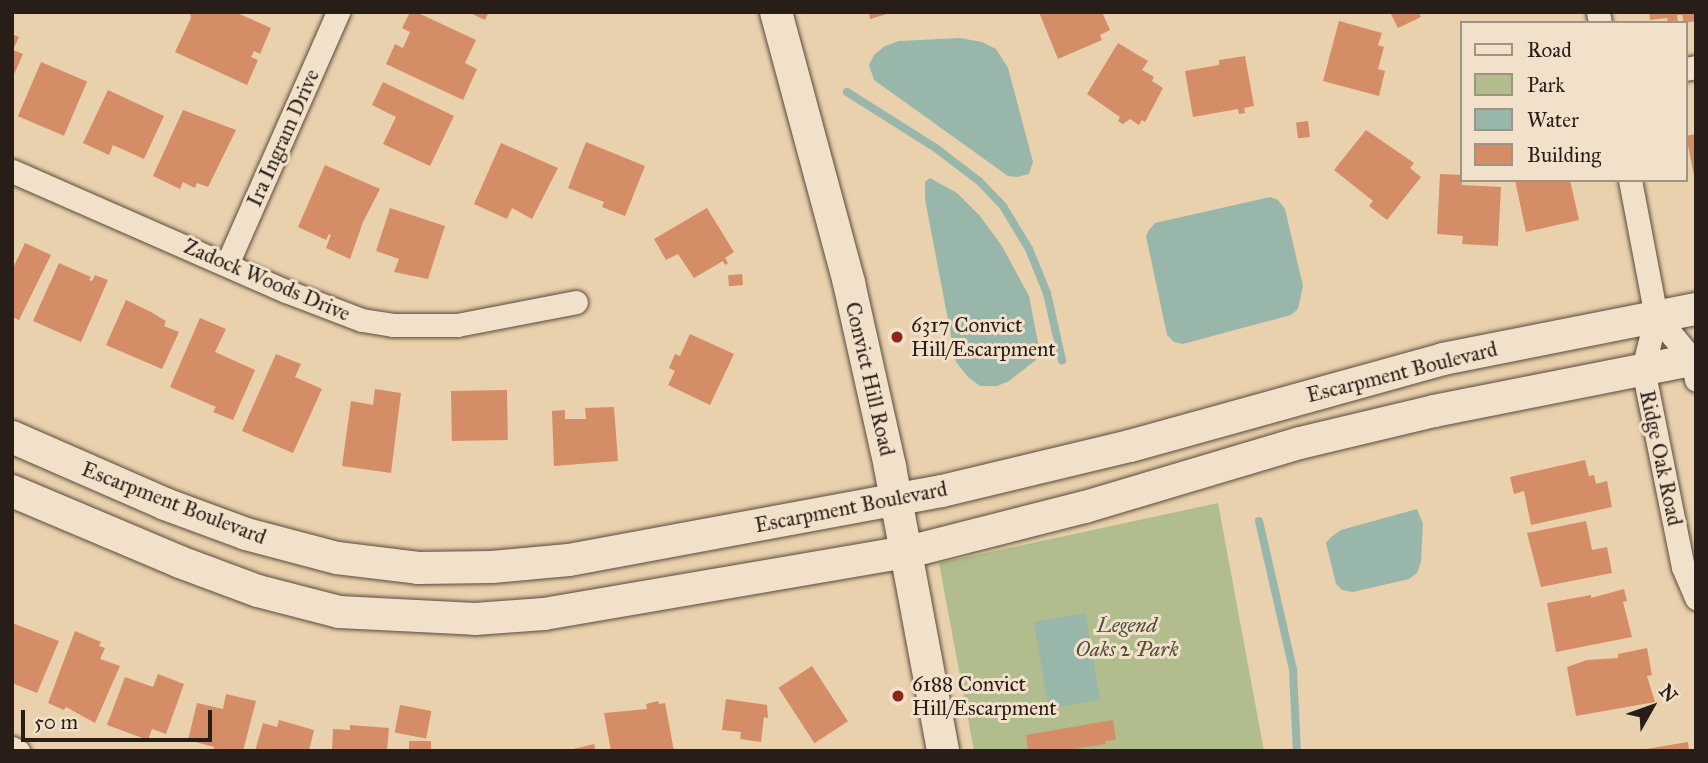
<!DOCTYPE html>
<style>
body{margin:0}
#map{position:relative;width:1708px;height:763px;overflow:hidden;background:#ead1ad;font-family:"IM FELL Great Primer",serif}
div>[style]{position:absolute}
.green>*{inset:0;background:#b2bd8d}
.water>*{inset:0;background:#98b7aa;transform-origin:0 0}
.stream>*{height:8px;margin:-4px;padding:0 4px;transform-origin:4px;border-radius:4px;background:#98b7aa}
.building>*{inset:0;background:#d48d67;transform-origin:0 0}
.roads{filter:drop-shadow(0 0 2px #584b3c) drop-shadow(0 0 2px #584b3c)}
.street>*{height:23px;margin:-11.5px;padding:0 11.5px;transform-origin:11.5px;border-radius:11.5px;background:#f1e1ca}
.secondary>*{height:32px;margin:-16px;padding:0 16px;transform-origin:16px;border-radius:16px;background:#f1e1ca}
.dots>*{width:19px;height:19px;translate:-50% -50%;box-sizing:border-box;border:4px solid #f1e1ca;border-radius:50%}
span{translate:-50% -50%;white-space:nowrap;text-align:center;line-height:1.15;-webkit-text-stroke:6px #f1e1ca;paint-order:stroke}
.street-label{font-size:21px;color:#281e17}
.poi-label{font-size:21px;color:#281e17}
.left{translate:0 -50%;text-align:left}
.park-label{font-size:21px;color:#514e3a;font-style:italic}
.frame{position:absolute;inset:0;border:14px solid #281e17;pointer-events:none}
.legend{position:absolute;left:1460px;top:21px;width:228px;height:161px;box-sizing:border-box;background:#f1e1ca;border:2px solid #a19382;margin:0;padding:9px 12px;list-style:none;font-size:21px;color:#281e17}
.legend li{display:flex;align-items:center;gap:14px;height:35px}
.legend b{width:35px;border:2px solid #a19382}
.north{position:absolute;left:1617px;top:672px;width:70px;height:70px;-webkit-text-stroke:5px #f1e1ca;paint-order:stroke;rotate:50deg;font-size:19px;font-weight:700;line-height:28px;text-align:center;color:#281e17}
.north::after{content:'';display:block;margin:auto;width:24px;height:32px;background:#281e17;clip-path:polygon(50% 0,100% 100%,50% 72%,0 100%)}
.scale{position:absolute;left:21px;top:710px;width:191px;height:32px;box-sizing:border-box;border:4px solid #281e17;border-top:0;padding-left:9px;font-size:21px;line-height:24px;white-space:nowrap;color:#281e17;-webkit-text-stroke:5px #f1e1ca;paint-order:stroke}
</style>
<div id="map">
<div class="green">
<i style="clip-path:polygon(1218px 503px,1264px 751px,974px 751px,939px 563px)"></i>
</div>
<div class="water">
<i style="clip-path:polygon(960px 38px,982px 42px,996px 49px,1008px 68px,1033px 162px,1029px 174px,1017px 177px,1008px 176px,874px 80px,869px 65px,874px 55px,885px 46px,899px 41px)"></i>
<i style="clip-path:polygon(930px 178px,957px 193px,980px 216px,1002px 246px,1029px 296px,1038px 343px,1036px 360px,1009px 381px,997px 386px,980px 386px,968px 377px,956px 362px,925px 199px,925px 182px)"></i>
<i style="clip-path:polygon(1270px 197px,1278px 200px,1285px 209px,1303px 286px,1298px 309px,1291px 315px,1183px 344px,1174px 342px,1167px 335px,1146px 236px,1149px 230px,1155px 223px)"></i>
<i style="clip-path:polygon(1417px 509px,1423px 524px,1421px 562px,1417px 573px,1409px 579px,1353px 592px,1342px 590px,1336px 584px,1326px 543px,1331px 537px,1341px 530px)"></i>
<i style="left:1085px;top:613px;width:88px;height:52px;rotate:80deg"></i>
</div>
<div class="stream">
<i style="left:847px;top:92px;width:107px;rotate:32.3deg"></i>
<i style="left:937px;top:149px;width:53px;rotate:37.3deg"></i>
<i style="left:979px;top:181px;width:35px;rotate:46deg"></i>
<i style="left:1003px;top:206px;width:50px;rotate:58.8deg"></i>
<i style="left:1029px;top:249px;width:48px;rotate:67.8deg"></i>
<i style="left:1047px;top:293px;width:69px;rotate:77.4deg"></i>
<i style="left:1259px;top:521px;width:153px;rotate:77.1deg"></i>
<i style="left:1293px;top:670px;width:81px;rotate:87.2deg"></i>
</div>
<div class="building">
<i style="clip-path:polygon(190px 12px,235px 12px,271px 28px,260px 54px,254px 51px,251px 57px,258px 60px,247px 85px,175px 52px,191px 18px)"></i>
<i style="clip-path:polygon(410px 12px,416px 12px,476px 40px,465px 63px,477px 69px,463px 100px,386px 64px,395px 44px,403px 48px,410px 32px,402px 28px)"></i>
<i style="clip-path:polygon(468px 12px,489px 12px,485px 20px)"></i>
<i style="clip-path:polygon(869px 12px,889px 12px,890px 13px,870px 19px)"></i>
<i style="clip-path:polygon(1039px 12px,1102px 12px,1110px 30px,1100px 35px,1102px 40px,1058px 59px)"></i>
<i style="clip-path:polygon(1390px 12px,1419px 12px,1421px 17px,1398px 28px)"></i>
<i style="clip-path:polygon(1649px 12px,1696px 12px,1696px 21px,1684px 23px,1682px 15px,1677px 15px,1678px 21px,1668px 22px,1667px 18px,1650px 20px)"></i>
<i style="clip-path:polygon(1339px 21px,1382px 33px,1378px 45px,1384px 47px,1378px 69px,1385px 71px,1379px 96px,1323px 81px)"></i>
<i style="clip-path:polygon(12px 34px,19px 37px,13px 50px,23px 54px,12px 79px)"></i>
<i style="clip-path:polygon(1118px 43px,1148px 61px,1142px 70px,1154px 77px,1152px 81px,1163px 88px,1145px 122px,1142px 120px,1139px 125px,1130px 119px,1123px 124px,1118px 121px,1120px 117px,1087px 94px)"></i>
<i style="clip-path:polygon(1245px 56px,1254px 106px,1244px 108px,1245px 113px,1239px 114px,1238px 109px,1193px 117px,1185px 71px,1219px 65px,1219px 60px)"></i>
<i style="left:41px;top:62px;width:50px;height:59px;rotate:23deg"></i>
<i style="clip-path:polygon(383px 82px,454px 116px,430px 166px,383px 144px,396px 117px,372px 105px)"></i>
<i style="clip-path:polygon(108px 90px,164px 116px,144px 159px,113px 145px,109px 155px,83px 143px)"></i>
<i style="clip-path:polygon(183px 110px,236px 130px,208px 187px,197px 183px,195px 188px,183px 182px,180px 189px,153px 176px)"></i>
<i style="left:1308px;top:121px;width:16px;height:12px;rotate:83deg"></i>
<i style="clip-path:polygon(1366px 130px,1414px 163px,1410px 168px,1421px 177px,1387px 220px,1369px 206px,1373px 201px,1334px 170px)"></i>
<i style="clip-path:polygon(1696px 134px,1696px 180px,1695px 180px,1686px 136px)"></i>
<i style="clip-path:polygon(586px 142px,645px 166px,625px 216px,602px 207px,604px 202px,568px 188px)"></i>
<i style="clip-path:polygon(501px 143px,558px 168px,532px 219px,512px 208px,507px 219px,474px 204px)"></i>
<i style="clip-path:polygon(325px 165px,380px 189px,363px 222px,350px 259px,326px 248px,331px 235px,329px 234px,326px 240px,298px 227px)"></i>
<i style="clip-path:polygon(1440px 174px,1461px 175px,1462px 185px,1501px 187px,1498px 246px,1462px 244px,1463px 236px,1437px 234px)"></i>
<i style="clip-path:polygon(1515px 180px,1570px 180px,1579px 220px,1526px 232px)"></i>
<i style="clip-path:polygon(390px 208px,445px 226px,428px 279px,394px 272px,399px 259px,376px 251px)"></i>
<i style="clip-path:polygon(707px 208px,734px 252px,725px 258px,728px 263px,725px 265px,723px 261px,694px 278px,678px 254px,666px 260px,654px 239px)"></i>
<i style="clip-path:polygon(25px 243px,51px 255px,19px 320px,12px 317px,12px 270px)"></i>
<i style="clip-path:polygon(59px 263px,91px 277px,89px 280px,92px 281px,95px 275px,108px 280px,81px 342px,33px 321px)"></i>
<i style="left:742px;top:274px;width:11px;height:14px;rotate:85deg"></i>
<i style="clip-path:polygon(126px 300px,151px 312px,166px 321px,164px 326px,179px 332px,162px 369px,106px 345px)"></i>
<i style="clip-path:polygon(200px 318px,226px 329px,215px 352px,255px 370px,233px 420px,213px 412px,216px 407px,170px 387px)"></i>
<i style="clip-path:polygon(690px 334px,734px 354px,710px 405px,668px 385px,675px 371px,669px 368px,675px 354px,680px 356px)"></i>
<i style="clip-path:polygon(276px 354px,301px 364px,295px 377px,322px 389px,293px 453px,242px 431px)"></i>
<i style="clip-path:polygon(375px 389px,401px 393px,391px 473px,342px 466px,351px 401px,373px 405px)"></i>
<i style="left:507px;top:390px;width:50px;height:56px;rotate:89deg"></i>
<i style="clip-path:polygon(614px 407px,618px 461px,554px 466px,552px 411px,565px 410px,565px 419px,586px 419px,585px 408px)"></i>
<i style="clip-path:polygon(1585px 460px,1589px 476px,1594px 475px,1596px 484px,1607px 481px,1612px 507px,1531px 525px,1524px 491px,1514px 494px,1510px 477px)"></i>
<i style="clip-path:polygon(1586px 521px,1592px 550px,1607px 547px,1612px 573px,1541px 587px,1527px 533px)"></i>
<i style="clip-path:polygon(1624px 589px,1627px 601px,1623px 602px,1632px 637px,1556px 652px,1547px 603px,1591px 595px,1591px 598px)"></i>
<i style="clip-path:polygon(12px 623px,59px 641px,37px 693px,12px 683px)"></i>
<i style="clip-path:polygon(75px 631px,101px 642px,99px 646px,105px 648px,100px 659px,120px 666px,95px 723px,66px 707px,64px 710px,48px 703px)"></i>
<i style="clip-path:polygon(1647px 648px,1652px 675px,1647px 676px,1655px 702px,1576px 716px,1567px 667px,1587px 660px,1618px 658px,1618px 654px)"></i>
<i style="left:812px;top:666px;width:66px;height:40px;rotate:57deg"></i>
<i style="clip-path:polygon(158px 674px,184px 684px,166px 734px,152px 729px,148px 740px,107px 725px,125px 677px,153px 687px)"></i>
<i style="clip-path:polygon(226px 694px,256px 701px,243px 751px,213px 751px,214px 747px,188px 740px,197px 703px,223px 709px)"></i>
<i style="clip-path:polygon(726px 699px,767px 705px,768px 718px,764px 717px,761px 742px,740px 739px,741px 732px,722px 730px)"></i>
<i style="clip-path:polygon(658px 701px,659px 704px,665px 703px,674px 751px,611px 751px,604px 713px,647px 709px,646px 704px)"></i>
<i style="left:400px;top:705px;width:32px;height:28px;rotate:11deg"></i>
<i style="clip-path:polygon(279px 720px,314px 730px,309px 751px,255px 751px,263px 723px,277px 727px)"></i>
<i style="clip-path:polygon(1113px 720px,1116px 740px,1105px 741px,1106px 744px,1060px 751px,1028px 751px,1026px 735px)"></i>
<i style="clip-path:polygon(350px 725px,389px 728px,387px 751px,332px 751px,333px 729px,350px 730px)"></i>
<i style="left:409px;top:741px;width:22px;height:10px"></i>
<i style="clip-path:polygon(1688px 742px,1689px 751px,1646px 751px,1646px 749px)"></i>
<i style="clip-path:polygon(594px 744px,596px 751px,569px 751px,569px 750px)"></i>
</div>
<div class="roads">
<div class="street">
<i style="left:1598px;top:12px;width:11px;rotate:80deg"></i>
<i style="left:1685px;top:69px;width:11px;rotate:-10deg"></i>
<i style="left:12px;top:171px;width:299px;rotate:23.7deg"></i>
<i style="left:286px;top:291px;width:81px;rotate:20.9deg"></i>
<i style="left:362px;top:320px;width:31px;rotate:9deg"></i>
<i style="left:393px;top:325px;width:64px"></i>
<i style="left:457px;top:325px;width:121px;rotate:-10.9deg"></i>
<i style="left:1630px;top:180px;width:138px;rotate:79.2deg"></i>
<i style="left:1656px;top:316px;width:55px;rotate:103.8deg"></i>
<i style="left:1643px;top:369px;width:202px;rotate:78.6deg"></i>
<i style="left:1683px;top:567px;width:34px;rotate:67deg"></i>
<i style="left:227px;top:264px;width:275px;rotate:-66.2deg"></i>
<i style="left:1656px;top:316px;width:56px;rotate:50.1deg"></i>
<i style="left:1692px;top:359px;width:21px;rotate:79deg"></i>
<i style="left:12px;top:748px;width:7px;rotate:27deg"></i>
</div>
<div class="secondary">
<i style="left:776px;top:12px;width:281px;rotate:74.9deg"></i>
<i style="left:849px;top:283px;width:189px;rotate:77.4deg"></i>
<i style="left:890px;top:467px;width:289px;rotate:79.4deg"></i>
<i style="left:12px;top:437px;width:167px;rotate:23.6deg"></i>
<i style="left:165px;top:504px;width:86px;rotate:20.3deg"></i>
<i style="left:246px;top:534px;width:94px;rotate:14.8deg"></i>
<i style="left:337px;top:558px;width:82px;rotate:7deg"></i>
<i style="left:418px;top:568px;width:74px;rotate:-0.8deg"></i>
<i style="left:492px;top:567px;width:77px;rotate:-5.2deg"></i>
<i style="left:569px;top:560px;width:379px;rotate:-10.5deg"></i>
<i style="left:942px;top:491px;width:193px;rotate:-13.5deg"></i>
<i style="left:1130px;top:446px;width:325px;rotate:-15.5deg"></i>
<i style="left:1443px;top:359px;width:258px;rotate:-11.2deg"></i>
<i style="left:12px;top:491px;width:182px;rotate:22.9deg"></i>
<i style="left:180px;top:562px;width:83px;rotate:20.4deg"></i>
<i style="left:258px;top:591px;width:84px;rotate:14.5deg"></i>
<i style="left:339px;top:612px;width:136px;rotate:2.9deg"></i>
<i style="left:475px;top:619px;width:69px;rotate:-4.1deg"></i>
<i style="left:544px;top:614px;width:369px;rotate:-9.7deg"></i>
<i style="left:908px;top:552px;width:183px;rotate:-14.3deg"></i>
<i style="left:1085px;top:507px;width:224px;rotate:-16.6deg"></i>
<i style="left:1300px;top:443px;width:138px;rotate:-13.4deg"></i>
<i style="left:1434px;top:411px;width:267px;rotate:-11.2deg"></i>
</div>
</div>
<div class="dots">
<i style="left:897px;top:337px;background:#8f2418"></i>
<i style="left:898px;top:696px;background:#8f2418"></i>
</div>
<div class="street-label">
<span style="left:283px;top:138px;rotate:-66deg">Ira Ingram Drive</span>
<span style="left:267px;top:280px;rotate:23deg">Zadock Woods Drive</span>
<span style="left:1402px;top:372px;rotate:-14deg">Escarpment Boulevard</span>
<span style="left:870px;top:379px;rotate:77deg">Convict Hill Road</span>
<span style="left:1661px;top:458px;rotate:78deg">Ridge Oak Road</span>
<span style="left:174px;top:503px;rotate:21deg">Escarpment Boulevard</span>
<span style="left:851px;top:507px;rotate:-11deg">Escarpment Boulevard</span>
</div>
<div class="poi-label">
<span class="left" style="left:911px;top:337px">6317 Convict<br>Hill/Escarpment</span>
<span class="left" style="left:912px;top:696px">6188 Convict<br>Hill/Escarpment</span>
</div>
<div class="park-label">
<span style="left:1127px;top:637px">Legend<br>Oaks 2 Park</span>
</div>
<div class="frame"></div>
<ul class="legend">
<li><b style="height:9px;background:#f1e1ca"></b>Road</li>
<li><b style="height:19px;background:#b2bd8d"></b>Park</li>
<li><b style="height:19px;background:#98b7aa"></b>Water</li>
<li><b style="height:19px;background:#d48d67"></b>Building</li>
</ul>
<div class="north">N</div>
<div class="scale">50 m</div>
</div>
